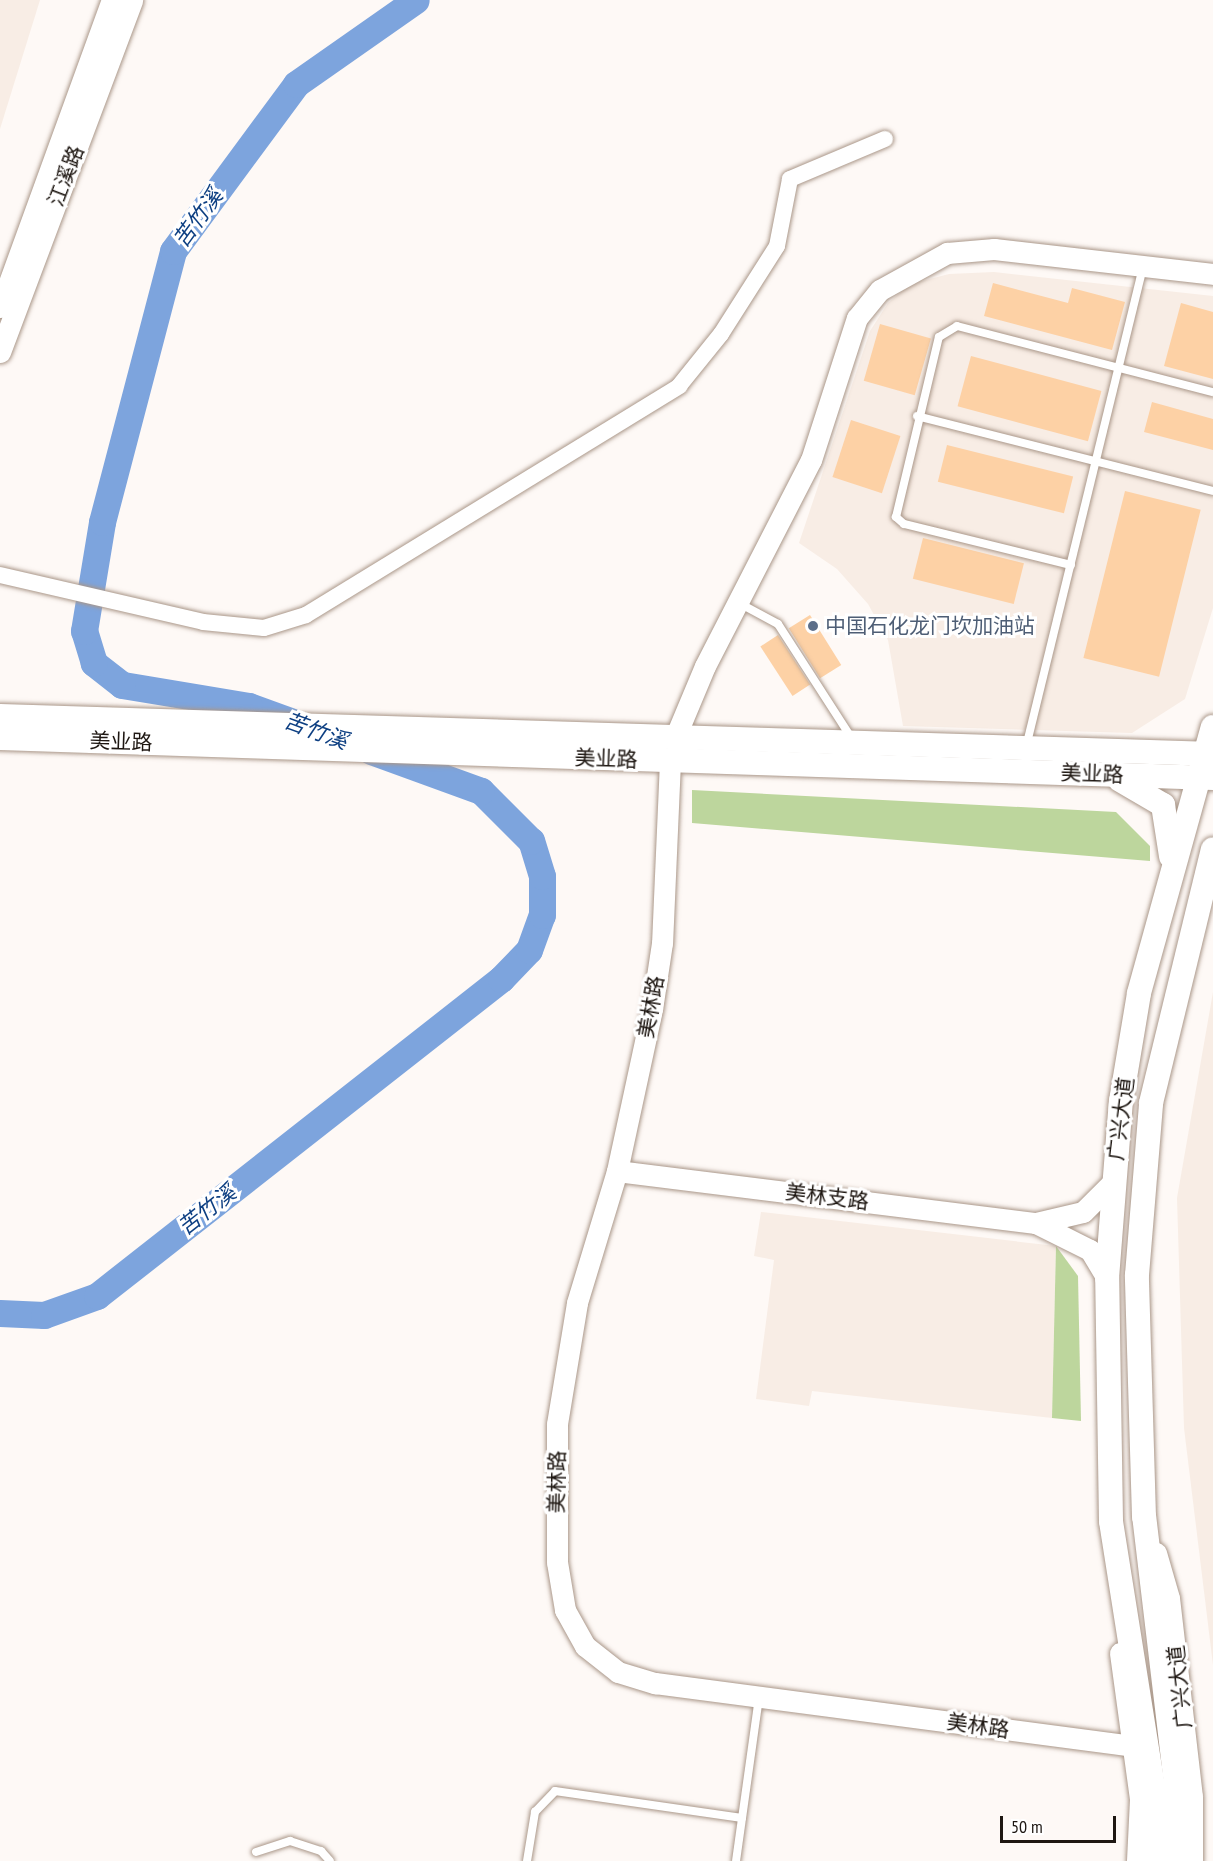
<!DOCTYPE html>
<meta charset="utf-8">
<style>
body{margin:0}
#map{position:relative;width:1213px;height:1861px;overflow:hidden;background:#fef9f6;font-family:"PT Sans Narrow","Noto Sans SC",sans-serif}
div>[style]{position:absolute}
.built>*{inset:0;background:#f8ede5}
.green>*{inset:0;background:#bdd69d}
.river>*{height:27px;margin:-13.5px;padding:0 13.5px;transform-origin:13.5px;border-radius:13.5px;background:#7da4dd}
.building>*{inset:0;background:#fdd1a5;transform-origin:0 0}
.roads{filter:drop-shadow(0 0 2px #aa9789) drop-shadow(0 0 2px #aa9789)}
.service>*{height:8px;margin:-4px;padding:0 4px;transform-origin:4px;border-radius:4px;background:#fff}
.minor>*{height:16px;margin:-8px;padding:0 8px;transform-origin:8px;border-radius:8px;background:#fff}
.tertiary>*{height:21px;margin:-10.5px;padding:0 10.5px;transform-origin:10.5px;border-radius:10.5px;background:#fff}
.secondary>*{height:24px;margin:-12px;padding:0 12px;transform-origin:12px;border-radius:12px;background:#fff}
.dots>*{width:16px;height:16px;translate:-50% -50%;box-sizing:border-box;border:3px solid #fff;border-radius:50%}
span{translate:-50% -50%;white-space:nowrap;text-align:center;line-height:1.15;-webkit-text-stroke:6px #fff;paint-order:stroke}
.street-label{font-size:21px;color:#1e1712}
.service-label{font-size:21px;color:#4e5e75}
.left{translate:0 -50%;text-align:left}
.water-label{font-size:22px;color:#0d3f82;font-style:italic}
.scale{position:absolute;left:1000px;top:1816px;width:116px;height:27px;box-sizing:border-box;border:3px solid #1e1712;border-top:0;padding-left:8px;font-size:18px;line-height:21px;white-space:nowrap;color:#1e1712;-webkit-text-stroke:4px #fff;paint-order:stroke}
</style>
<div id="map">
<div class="built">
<i style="clip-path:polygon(0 0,40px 0,0 129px)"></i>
<i style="clip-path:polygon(994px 272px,1213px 296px,1213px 608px,1185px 699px,1132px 733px,903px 726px,888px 640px,868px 604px,837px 569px,799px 543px,870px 331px,888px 303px,911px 284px,949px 274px)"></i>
<i style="clip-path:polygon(1213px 992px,1213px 1665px,1184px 1428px,1177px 1198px)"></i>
<i style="clip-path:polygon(761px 1212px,1056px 1246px,1052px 1418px,812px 1391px,809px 1406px,756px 1399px,774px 1260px,754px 1256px)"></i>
</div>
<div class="green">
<i style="clip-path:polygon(692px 790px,1116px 812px,1150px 846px,1150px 861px,692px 823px)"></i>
<i style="clip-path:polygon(1056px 1246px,1078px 1276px,1081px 1421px,1052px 1418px)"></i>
</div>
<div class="river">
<i style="left:301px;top:725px;width:55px;rotate:-159.9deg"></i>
<i style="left:249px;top:706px;width:129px;rotate:-170.6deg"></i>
<i style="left:122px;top:685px;width:36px;rotate:-142deg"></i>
<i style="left:94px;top:663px;width:34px;rotate:-107deg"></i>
<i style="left:84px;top:631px;width:110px;rotate:-80.6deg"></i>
<i style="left:102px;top:522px;width:280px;rotate:-75.3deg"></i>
<i style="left:173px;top:251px;width:207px;rotate:-53.6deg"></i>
<i style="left:296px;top:84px;width:146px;rotate:-35deg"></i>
<i style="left:0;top:1313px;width:44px;rotate:2.6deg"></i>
<i style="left:44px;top:1315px;width:56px;rotate:-19.7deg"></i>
<i style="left:97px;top:1296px;width:514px;rotate:-38.12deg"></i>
<i style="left:501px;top:979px;width:40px;rotate:-46deg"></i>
<i style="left:529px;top:950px;width:37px;rotate:-70deg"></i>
<i style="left:542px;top:915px;width:39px;rotate:-90deg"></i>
<i style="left:542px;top:876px;width:37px;rotate:-107deg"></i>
<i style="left:531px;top:841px;width:71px;rotate:-135deg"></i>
<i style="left:481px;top:791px;width:117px;rotate:-160deg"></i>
</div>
<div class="building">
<i style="clip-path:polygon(993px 283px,1068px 303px,1072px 288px,1125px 302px,1112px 350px,984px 316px)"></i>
<i style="clip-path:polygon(1181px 303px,1213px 312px,1213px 379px,1164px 366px)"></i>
<i style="left:880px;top:324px;width:53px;height:59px;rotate:16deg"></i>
<i style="left:971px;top:356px;width:135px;height:52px;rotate:15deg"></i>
<i style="clip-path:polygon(1152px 402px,1213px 419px,1213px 450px,1144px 432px)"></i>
<i style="left:851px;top:420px;width:52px;height:60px;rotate:18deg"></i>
<i style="left:947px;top:445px;width:130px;height:38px;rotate:14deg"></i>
<i style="left:1125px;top:491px;width:78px;height:172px;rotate:14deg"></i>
<i style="left:923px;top:538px;width:104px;height:42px;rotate:14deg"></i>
<i style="left:810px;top:615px;width:59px;height:25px;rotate:58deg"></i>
<i style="left:778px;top:635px;width:59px;height:21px;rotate:57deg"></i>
</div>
<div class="roads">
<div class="service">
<i style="left:917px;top:416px;width:305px;rotate:14.2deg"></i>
<i style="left:1071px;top:565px;width:172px;rotate:-166.2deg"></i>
<i style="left:904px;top:524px;width:11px;rotate:-139deg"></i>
<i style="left:896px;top:517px;width:185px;rotate:-76.6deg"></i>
<i style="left:939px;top:337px;width:21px;rotate:-31deg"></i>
<i style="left:957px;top:326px;width:264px;rotate:14.5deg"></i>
<i style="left:739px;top:603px;width:44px;rotate:28.3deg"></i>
<i style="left:778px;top:624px;width:137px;rotate:57.2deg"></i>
<i style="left:1026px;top:747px;width:495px;rotate:-76.3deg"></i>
<i style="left:256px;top:1852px;width:36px;rotate:-18deg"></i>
<i style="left:290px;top:1841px;width:33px;rotate:18deg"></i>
<i style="left:321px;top:1851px;width:13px;rotate:48deg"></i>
<i style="left:527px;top:1861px;width:50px;rotate:-80.7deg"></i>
<i style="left:535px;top:1812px;width:29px;rotate:-46deg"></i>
<i style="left:555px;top:1791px;width:189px;rotate:8.2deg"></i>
<i style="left:736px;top:1861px;width:166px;rotate:-82deg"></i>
</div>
<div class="minor">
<i style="left:0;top:575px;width:208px;rotate:13deg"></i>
<i style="left:203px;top:622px;width:61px;rotate:5.6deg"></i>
<i style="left:264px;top:628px;width:44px;rotate:-17.2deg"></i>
<i style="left:306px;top:615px;width:438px;rotate:-31.5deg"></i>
<i style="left:679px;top:386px;width:67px;rotate:-51.1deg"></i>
<i style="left:721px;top:334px;width:104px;rotate:-57.5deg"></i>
<i style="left:777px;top:246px;width:68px;rotate:-79deg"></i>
<i style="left:790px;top:179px;width:103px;rotate:-22.8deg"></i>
</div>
<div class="tertiary">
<i style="left:0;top:307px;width:327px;rotate:-70deg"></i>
<i style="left:0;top:352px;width:376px;rotate:-69.4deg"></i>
<i style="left:674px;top:740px;width:80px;rotate:-67.3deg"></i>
<i style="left:705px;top:666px;width:232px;rotate:-62.8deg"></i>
<i style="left:811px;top:460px;width:149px;rotate:-72.1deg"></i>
<i style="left:857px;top:318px;width:36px;rotate:-51deg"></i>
<i style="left:880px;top:290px;width:77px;rotate:-28.9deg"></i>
<i style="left:947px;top:253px;width:47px;rotate:-4.9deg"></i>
<i style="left:994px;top:249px;width:220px;rotate:6.5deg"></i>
<i style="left:670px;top:761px;width:182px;rotate:92.5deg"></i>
<i style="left:662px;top:943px;width:67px;rotate:98.6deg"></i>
<i style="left:652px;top:1009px;width:166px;rotate:102.2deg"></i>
<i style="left:617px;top:1171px;width:138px;rotate:106.9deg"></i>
<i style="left:577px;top:1303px;width:123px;rotate:99.4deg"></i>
<i style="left:557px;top:1424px;width:138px;rotate:90deg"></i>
<i style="left:557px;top:1562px;width:49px;rotate:80.5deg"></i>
<i style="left:565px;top:1610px;width:41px;rotate:60.9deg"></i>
<i style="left:585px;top:1646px;width:42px;rotate:38.2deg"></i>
<i style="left:618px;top:1672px;width:39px;rotate:17deg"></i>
<i style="left:655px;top:1683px;width:482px;rotate:7.5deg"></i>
<i style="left:617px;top:1171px;width:422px;rotate:7.1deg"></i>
<i style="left:1036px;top:1223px;width:48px;rotate:-13.2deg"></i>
<i style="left:1083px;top:1212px;width:44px;rotate:-45deg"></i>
<i style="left:1036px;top:1223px;width:60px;rotate:26.6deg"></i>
<i style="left:1090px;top:1250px;width:33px;rotate:59deg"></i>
<i style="left:1156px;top:1553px;width:47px;rotate:73.9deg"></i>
<i style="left:1169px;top:1598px;width:199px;rotate:83.4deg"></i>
<i style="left:1192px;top:1796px;width:65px;rotate:90deg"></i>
<i style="left:1120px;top:1653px;width:147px;rotate:82.2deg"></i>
<i style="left:1140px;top:1799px;width:62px;rotate:92.8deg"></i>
</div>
<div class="secondary">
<i style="left:0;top:716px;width:1214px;rotate:1.79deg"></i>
<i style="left:0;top:738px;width:1214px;rotate:1.89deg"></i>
<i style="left:1120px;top:780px;width:50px;rotate:30.2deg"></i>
<i style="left:1163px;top:805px;width:52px;rotate:81.1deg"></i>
<i style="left:1153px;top:1861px;width:68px;rotate:-89.2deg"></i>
<i style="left:1154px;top:1793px;width:275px;rotate:-99deg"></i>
<i style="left:1111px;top:1521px;width:243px;rotate:-90.9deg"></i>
<i style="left:1107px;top:1278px;width:178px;rotate:-85.5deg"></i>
<i style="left:1121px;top:1101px;width:109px;rotate:-80.5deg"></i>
<i style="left:1139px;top:993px;width:276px;rotate:-74.5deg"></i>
<i style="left:1175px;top:1861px;width:69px;rotate:-88.3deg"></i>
<i style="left:1177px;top:1792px;width:277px;rotate:-96.8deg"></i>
<i style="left:1144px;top:1517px;width:242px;rotate:-91.7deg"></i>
<i style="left:1137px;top:1275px;width:173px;rotate:-85.3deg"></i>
<i style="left:1151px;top:1103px;width:261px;rotate:-76.3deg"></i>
</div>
</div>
<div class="dots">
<i style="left:813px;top:626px;background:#5c6f8a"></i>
</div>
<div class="street-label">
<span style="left:66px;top:176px;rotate:-69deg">江溪路</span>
<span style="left:121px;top:742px;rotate:2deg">美业路</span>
<span style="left:606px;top:759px;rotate:2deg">美业路</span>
<span style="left:1092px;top:774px;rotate:2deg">美业路</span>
<span style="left:651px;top:1007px;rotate:-80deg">美林路</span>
<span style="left:1121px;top:1119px;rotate:-83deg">广兴大道</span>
<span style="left:827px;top:1197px;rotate:7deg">美林支路</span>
<span style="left:557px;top:1482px;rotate:-89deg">美林路</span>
<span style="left:1180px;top:1687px;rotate:-96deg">广兴大道</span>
<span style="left:978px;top:1726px;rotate:8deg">美林路</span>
</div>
<div class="service-label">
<span class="left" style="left:825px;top:626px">中国石化龙门坎加油站</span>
</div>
<div class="water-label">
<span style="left:198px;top:218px;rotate:-54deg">苦竹溪</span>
<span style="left:316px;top:731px;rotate:20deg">苦竹溪</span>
<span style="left:207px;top:1210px;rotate:-38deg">苦竹溪</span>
</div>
<div class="scale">50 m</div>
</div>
